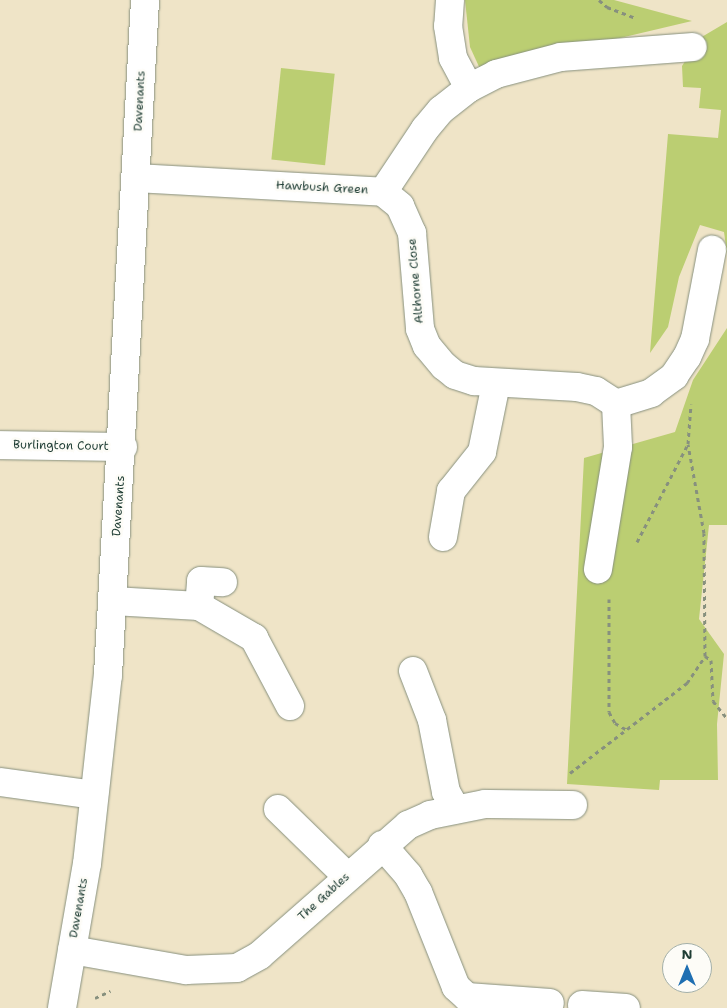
<!DOCTYPE html>
<style>
body{margin:0}
#map{position:relative;width:727px;height:1008px;overflow:hidden;background:#efe4c7;font-family:"Shantell Sans",sans-serif}
div>[style]{position:absolute}
.green>*{inset:0;background:#bbce72;transform-origin:0 0}
.path>*{height:3px;margin-top:-1.5px;transform-origin:0;background:repeating-linear-gradient(90deg,#87907e 0 4px,transparent 0 8px)}
.roads{filter:drop-shadow(0 0 1px #87907e) drop-shadow(0 0 1px #87907e)}
.minor>*{height:28px;margin:-14px;padding:0 14px;transform-origin:14px;border-radius:14px;background:#fff}
span{translate:-50% -50%;white-space:nowrap;text-align:center;line-height:1.15;-webkit-text-stroke:5px #fdfcf7;paint-order:stroke}
.street-label{font-size:12px;color:#1f3d34}
.north{position:absolute;left:662px;top:943px;width:50px;height:50px;box-sizing:border-box;background:#fdfcf7;border:1px solid #a4b0a9;border-radius:50%;rotate:0deg;font-size:14px;font-weight:700;line-height:20px;text-align:center;color:#1f3d34}
.north::after{content:'';display:block;margin:auto;width:18px;height:22px;background:#1f6fb2;clip-path:polygon(50% 0,100% 100%,50% 72%,0 100%)}
</style>
<div id="map">
<div class="green">
<i style="clip-path:polygon(465px 0,614px 0,692px 21px,481px 71px,470px 47px)"></i>
<i style="clip-path:polygon(727px 22px,727px 254px,724px 232px,700px 225px,679px 277px,668px 327px,650px 353px,668px 134px,718px 138px,721px 110px,699px 108px,701px 88px,683px 87px,682px 66px,700px 38px)"></i>
<i style="left:281px;top:68px;width:54px;height:92px;rotate:6deg"></i>
<i style="clip-path:polygon(727px 328px,727px 525px,709px 525px,699px 619px,724px 654px,717px 724px,718px 780px,660px 780px,659px 790px,567px 784px,584px 458px,675px 432px,693px 380px)"></i>
</div>
<div class="path">
<i style="left:599px;top:0;width:11px;rotate:41deg"></i>
<i style="left:607px;top:7px;width:31px;rotate:21deg"></i>
<i style="left:637px;top:542px;width:110px;rotate:-62.5deg"></i>
<i style="left:609px;top:599px;width:113px;rotate:90deg"></i>
<i style="left:609px;top:712px;width:13px;rotate:61deg"></i>
<i style="left:615px;top:723px;width:14px;rotate:30deg"></i>
<i style="left:705px;top:656px;width:7px;rotate:34deg"></i>
<i style="left:711px;top:660px;width:41px;rotate:87.2deg"></i>
<i style="left:713px;top:701px;width:22px;rotate:51deg"></i>
<i style="left:570px;top:773px;width:148px;rotate:-37.6deg"></i>
<i style="left:687px;top:683px;width:32px;rotate:-56deg"></i>
<i style="left:705px;top:656px;width:123px;rotate:-90.5deg"></i>
<i style="left:704px;top:533px;width:90px;rotate:-100.2deg"></i>
<i style="left:688px;top:444px;width:40px;rotate:-85.7deg"></i>
<i style="left:95px;top:998px;width:17px;rotate:-25deg"></i>
</div>
<div class="roads">
<div class="minor">
<i style="left:450px;top:0;width:26px;rotate:94deg"></i>
<i style="left:448px;top:26px;width:32px;rotate:81deg"></i>
<i style="left:453px;top:58px;width:34px;rotate:62deg"></i>
<i style="left:136px;top:178px;width:247px;rotate:3.2deg"></i>
<i style="left:383px;top:192px;width:76px;rotate:-56.3deg"></i>
<i style="left:425px;top:129px;width:25px;rotate:-50deg"></i>
<i style="left:441px;top:110px;width:36px;rotate:-38deg"></i>
<i style="left:469px;top:88px;width:30px;rotate:-27deg"></i>
<i style="left:496px;top:74px;width:67px;rotate:-14.7deg"></i>
<i style="left:561px;top:57px;width:132px;rotate:-4.3deg"></i>
<i style="left:383px;top:192px;width:22px;rotate:39deg"></i>
<i style="left:400px;top:206px;width:30px;rotate:66deg"></i>
<i style="left:412px;top:233px;width:96px;rotate:85.2deg"></i>
<i style="left:420px;top:329px;width:18px;rotate:68deg"></i>
<i style="left:427px;top:346px;width:26px;rotate:50deg"></i>
<i style="left:444px;top:366px;width:14px;rotate:39deg"></i>
<i style="left:455px;top:375px;width:20px;rotate:18deg"></i>
<i style="left:474px;top:381px;width:103px;rotate:3.3deg"></i>
<i style="left:577px;top:387px;width:19px;rotate:12deg"></i>
<i style="left:596px;top:391px;width:24px;rotate:33deg"></i>
<i style="left:616px;top:404px;width:43px;rotate:87.3deg"></i>
<i style="left:618px;top:447px;width:124px;rotate:99.3deg"></i>
<i style="left:616px;top:404px;width:37px;rotate:-17deg"></i>
<i style="left:651px;top:393px;width:29px;rotate:-36deg"></i>
<i style="left:674px;top:376px;width:23px;rotate:-56deg"></i>
<i style="left:687px;top:357px;width:20px;rotate:-66deg"></i>
<i style="left:695px;top:339px;width:91px;rotate:-79.2deg"></i>
<i style="left:0;top:445px;width:123px;rotate:0.9deg"></i>
<i style="left:443px;top:537px;width:47px;rotate:-80.1deg"></i>
<i style="left:451px;top:491px;width:50px;rotate:-51.5deg"></i>
<i style="left:482px;top:452px;width:69px;rotate:-78.4deg"></i>
<i style="left:113px;top:601px;width:86px;rotate:3.3deg"></i>
<i style="left:199px;top:606px;width:64px;rotate:30.2deg"></i>
<i style="left:254px;top:638px;width:77px;rotate:62.1deg"></i>
<i style="left:199px;top:606px;width:25px;rotate:-85deg"></i>
<i style="left:201px;top:581px;width:22px;rotate:3deg"></i>
<i style="left:413px;top:671px;width:53px;rotate:68.8deg"></i>
<i style="left:432px;top:720px;width:73px;rotate:79deg"></i>
<i style="left:446px;top:792px;width:20px;rotate:60deg"></i>
<i style="left:0;top:782px;width:95px;rotate:7.9deg"></i>
<i style="left:278px;top:809px;width:96px;rotate:44.2deg"></i>
<i style="left:382px;top:845px;width:40px;rotate:49deg"></i>
<i style="left:408px;top:875px;width:20px;rotate:60deg"></i>
<i style="left:418px;top:892px;width:102px;rotate:68.2deg"></i>
<i style="left:456px;top:987px;width:15px;rotate:42deg"></i>
<i style="left:467px;top:997px;width:83px;rotate:4.1deg"></i>
<i style="left:72px;top:950px;width:116px;rotate:10deg"></i>
<i style="left:186px;top:970px;width:51px;rotate:-2.2deg"></i>
<i style="left:237px;top:968px;width:26px;rotate:-29deg"></i>
<i style="left:260px;top:955px;width:197px;rotate:-41.3deg"></i>
<i style="left:408px;top:825px;width:24px;rotate:-24deg"></i>
<i style="left:430px;top:815px;width:56px;rotate:-11.3deg"></i>
<i style="left:485px;top:804px;width:88px;rotate:0.7deg"></i>
<i style="left:582px;top:1005px;width:44px;rotate:3.9deg"></i>
<i style="left:62px;top:1008px;width:146px;rotate:-80.2deg"></i>
<i style="left:87px;top:864px;width:190px;rotate:-83.7deg"></i>
<i style="left:108px;top:675px;width:676px;rotate:-86.86deg"></i>
</div>
</div>
<div class="street-label">
<span style="left:140px;top:101px;rotate:-87deg">Davenants</span>
<span style="left:322px;top:188px;rotate:3deg">Hawbush Green</span>
<span style="left:416px;top:281px;rotate:-95deg">Althorne Close</span>
<span style="left:61px;top:446px;rotate:1deg">Burlington Court</span>
<span style="left:119px;top:506px;rotate:-86deg">Davenants</span>
<span style="left:324px;top:897px;rotate:-42deg">The Gables</span>
<span style="left:79px;top:908px;rotate:-80deg">Davenants</span>
</div>
<div class="north">N</div>
</div>
